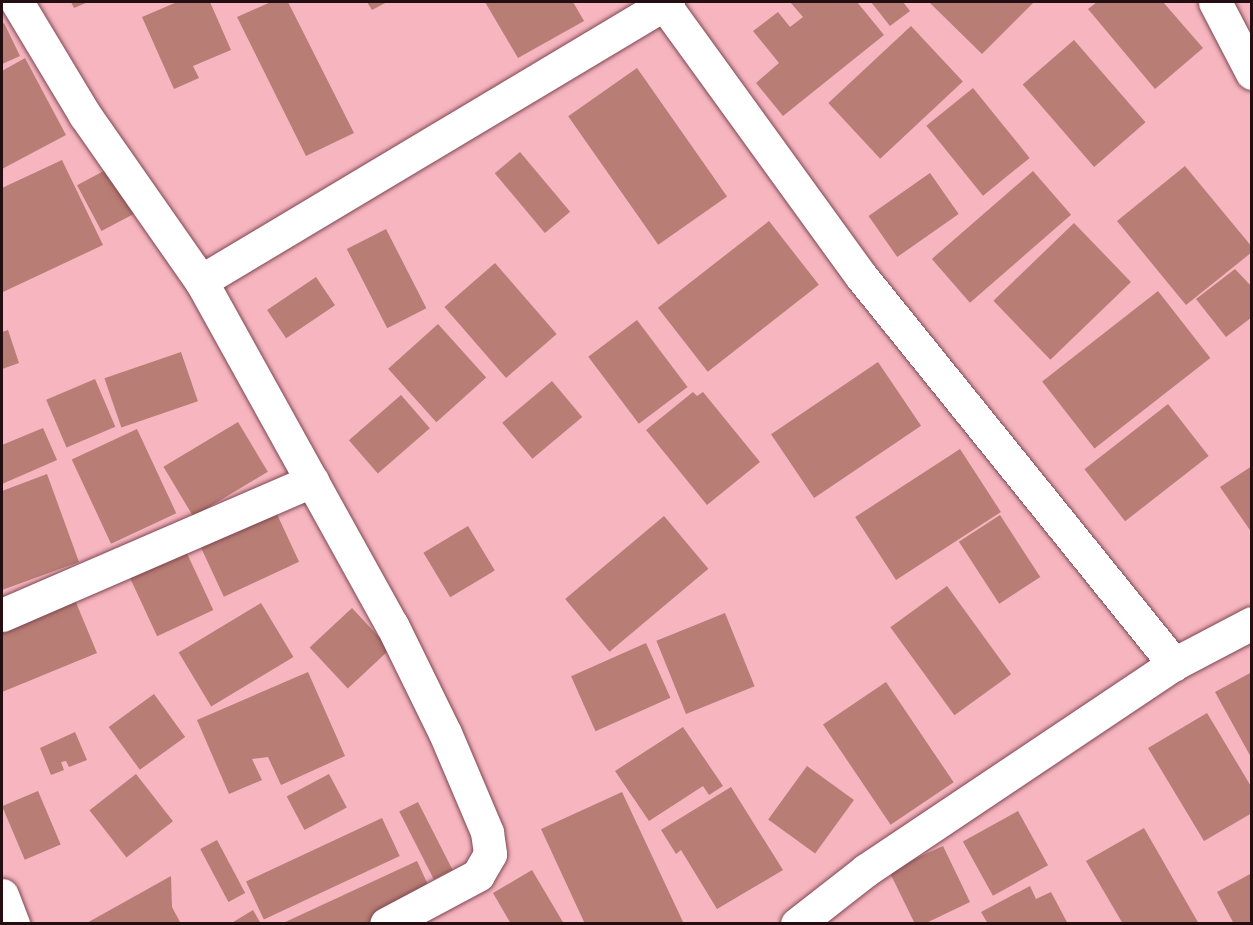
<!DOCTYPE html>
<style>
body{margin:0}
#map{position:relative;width:1253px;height:925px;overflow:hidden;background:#f6b5bf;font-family:"Sofia Sans Condensed",sans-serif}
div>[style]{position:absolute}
.building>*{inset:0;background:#b87d74;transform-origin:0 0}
.roads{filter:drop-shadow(0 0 2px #7d4650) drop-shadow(0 0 2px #7d4650)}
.minor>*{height:33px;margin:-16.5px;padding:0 16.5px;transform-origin:16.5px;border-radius:16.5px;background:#fff}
span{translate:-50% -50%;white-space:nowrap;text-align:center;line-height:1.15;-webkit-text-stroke:6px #f6b5bf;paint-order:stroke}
.frame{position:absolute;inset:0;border:3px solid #240e12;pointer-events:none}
</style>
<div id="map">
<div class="building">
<i style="clip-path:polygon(71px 2px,88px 2px,74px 8px)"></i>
<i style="clip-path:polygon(177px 2px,210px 2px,231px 50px,193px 66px,199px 78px,174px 89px,142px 17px)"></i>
<i style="clip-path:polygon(271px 2px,288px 2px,354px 133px,306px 156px,237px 17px)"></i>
<i style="clip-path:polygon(367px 2px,387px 2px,372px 10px)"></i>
<i style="clip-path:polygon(485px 2px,573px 2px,584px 21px,518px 58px)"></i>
<i style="clip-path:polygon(790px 2px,857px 2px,884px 35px,783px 116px,756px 83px,779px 63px,753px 31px,778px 12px,790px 27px,803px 17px)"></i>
<i style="clip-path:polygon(871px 2px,903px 2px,910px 11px,890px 26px)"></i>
<i style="clip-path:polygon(929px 2px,1034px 2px,982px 54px)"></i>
<i style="clip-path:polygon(1097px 2px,1163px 2px,1203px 48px,1155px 89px,1088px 9px)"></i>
<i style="clip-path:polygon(4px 23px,20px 56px,2px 64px,2px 24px)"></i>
<i style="left:911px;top:26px;width:76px;height:113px;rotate:47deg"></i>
<i style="left:1074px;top:40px;width:109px;height:68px;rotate:49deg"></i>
<i style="clip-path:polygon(25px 58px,66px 135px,2px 169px,2px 71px)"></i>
<i style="left:637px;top:68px;width:157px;height:84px;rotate:55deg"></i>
<i style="left:973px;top:88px;width:90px;height:60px;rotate:51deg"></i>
<i style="left:520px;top:152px;width:78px;height:33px;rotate:50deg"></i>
<i style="clip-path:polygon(62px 160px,103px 245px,3px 292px,2px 188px)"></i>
<i style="left:115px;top:165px;width:52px;height:43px;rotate:62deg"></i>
<i style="clip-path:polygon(1185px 166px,1252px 247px,1252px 252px,1186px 305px,1117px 221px)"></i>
<i style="left:1033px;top:171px;width:58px;height:134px;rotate:49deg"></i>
<i style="left:930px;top:173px;width:50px;height:75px;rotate:55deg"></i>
<i style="left:769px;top:221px;width:81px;height:141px;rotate:52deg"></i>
<i style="left:1074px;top:223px;width:82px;height:112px;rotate:46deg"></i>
<i style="left:386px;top:229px;width:89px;height:44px;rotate:63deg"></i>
<i style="left:495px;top:263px;width:94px;height:67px;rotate:49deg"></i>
<i style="clip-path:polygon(1235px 269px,1252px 287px,1252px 317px,1226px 337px,1196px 299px)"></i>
<i style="left:316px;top:277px;width:34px;height:59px;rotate:56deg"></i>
<i style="left:1158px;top:291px;width:85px;height:147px;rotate:52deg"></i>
<i style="left:637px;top:320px;width:84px;height:61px;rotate:53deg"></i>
<i style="left:438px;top:324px;width:72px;height:67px;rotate:48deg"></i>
<i style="clip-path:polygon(8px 330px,19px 363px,2px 369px,2px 332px)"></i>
<i style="left:181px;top:352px;width:52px;height:81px;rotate:71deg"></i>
<i style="left:878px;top:362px;width:77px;height:129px;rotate:56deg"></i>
<i style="left:95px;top:379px;width:52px;height:53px;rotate:67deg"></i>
<i style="left:552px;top:381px;width:47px;height:65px;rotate:50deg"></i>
<i style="clip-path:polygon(693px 392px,697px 396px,703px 392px,760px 462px,707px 505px,646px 430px)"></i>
<i style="left:401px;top:395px;width:44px;height:69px;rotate:49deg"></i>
<i style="left:1168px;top:404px;width:66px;height:106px;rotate:52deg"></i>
<i style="left:238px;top:422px;width:58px;height:87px;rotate:59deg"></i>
<i style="clip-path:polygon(43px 428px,57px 460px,2px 484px,2px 445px)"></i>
<i style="left:137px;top:429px;width:93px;height:72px;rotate:65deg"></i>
<i style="left:960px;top:449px;width:75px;height:125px;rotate:57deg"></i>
<i style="clip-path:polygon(1252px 466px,1252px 533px,1220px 487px)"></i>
<i style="clip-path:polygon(47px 474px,79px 562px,2px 590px,2px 491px)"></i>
<i style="left:275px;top:510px;width:57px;height:83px;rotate:65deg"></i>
<i style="left:1000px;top:515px;width:74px;height:49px;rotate:57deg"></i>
<i style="left:664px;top:516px;width:69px;height:129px;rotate:50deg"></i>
<i style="left:468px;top:526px;width:52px;height:52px;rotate:59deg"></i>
<i style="left:177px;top:532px;width:86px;height:62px;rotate:65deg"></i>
<i style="left:947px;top:586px;width:109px;height:70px;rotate:54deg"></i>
<i style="clip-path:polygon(70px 588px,97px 653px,2px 692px,2px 617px)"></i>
<i style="left:261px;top:603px;width:63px;height:96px;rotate:59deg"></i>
<i style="left:352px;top:608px;width:56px;height:58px;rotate:47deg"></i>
<i style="left:725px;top:613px;width:79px;height:74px;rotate:68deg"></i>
<i style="left:646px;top:643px;width:60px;height:82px;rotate:66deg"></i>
<i style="clip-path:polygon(308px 672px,345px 756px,281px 785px,268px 757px,252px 759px,262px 780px,229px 794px,197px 720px)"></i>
<i style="clip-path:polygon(1252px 672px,1252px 759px,1215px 692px)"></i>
<i style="left:886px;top:682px;width:121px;height:76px;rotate:56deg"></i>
<i style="left:154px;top:694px;width:53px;height:56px;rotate:54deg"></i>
<i style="clip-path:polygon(1207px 713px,1252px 788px,1252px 813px,1204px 841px,1148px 748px)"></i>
<i style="clip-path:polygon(683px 727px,723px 786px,709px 795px,703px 786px,649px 821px,615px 771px)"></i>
<i style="clip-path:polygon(75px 732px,87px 760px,69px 767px,66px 761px,61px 762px,64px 770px,51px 775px,40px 748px)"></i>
<i style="left:807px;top:766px;width:58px;height:66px;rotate:36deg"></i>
<i style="left:136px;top:774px;width:60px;height:59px;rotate:52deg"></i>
<i style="left:329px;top:774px;width:38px;height:48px;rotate:62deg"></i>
<i style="clip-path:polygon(731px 787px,783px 870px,717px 909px,681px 850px,676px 854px,661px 830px)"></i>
<i style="left:38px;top:791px;width:58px;height:39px;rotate:67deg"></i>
<i style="clip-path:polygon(622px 792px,684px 924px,585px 924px,541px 829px)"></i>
<i style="left:418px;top:802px;width:76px;height:21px;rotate:63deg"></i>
<i style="left:1018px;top:811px;width:62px;height:63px;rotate:61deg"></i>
<i style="left:382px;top:818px;width:42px;height:150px;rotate:65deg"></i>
<i style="clip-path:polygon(1144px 828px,1199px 924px,1123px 924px,1086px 861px)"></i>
<i style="left:217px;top:840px;width:60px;height:19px;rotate:62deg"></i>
<i style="clip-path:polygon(943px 846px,970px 902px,924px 924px,915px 924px,889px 871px)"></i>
<i style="clip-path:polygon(417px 861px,435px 900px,385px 924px,281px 924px)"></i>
<i style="clip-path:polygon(532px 870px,564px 924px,511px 924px,493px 893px)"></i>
<i style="clip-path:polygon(1252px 873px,1252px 924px,1234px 924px,1217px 892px)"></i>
<i style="clip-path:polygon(171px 876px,172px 907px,181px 924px,85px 924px)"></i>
<i style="clip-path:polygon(1030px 886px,1036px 899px,1051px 892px,1068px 924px,988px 924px,981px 912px)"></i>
<i style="clip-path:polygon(253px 910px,261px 924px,230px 924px)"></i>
</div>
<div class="roads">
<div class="minor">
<i style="left:17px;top:2px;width:132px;rotate:59deg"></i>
<i style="left:85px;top:115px;width:203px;rotate:55.1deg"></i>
<i style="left:201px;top:281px;width:393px;rotate:61deg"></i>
<i style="left:392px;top:625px;width:120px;rotate:63.9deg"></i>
<i style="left:445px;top:733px;width:108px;rotate:67deg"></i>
<i style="left:487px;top:832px;width:22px;rotate:82deg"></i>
<i style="left:490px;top:854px;width:24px;rotate:120deg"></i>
<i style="left:478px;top:875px;width:104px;rotate:152deg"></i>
<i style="left:1215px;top:2px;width:80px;rotate:62.5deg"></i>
<i style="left:664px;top:4px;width:336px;rotate:54.1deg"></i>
<i style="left:861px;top:276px;width:499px;rotate:51.1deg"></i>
<i style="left:201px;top:281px;width:544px;rotate:-30.86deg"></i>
<i style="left:2px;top:615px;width:338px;rotate:-23.4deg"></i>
<i style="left:2px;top:895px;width:31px;rotate:69deg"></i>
<i style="left:797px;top:924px;width:88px;rotate:-38deg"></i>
<i style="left:866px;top:870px;width:371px;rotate:-33.8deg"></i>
<i style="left:1174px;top:664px;width:88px;rotate:-27.7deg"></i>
</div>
</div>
<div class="frame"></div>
</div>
